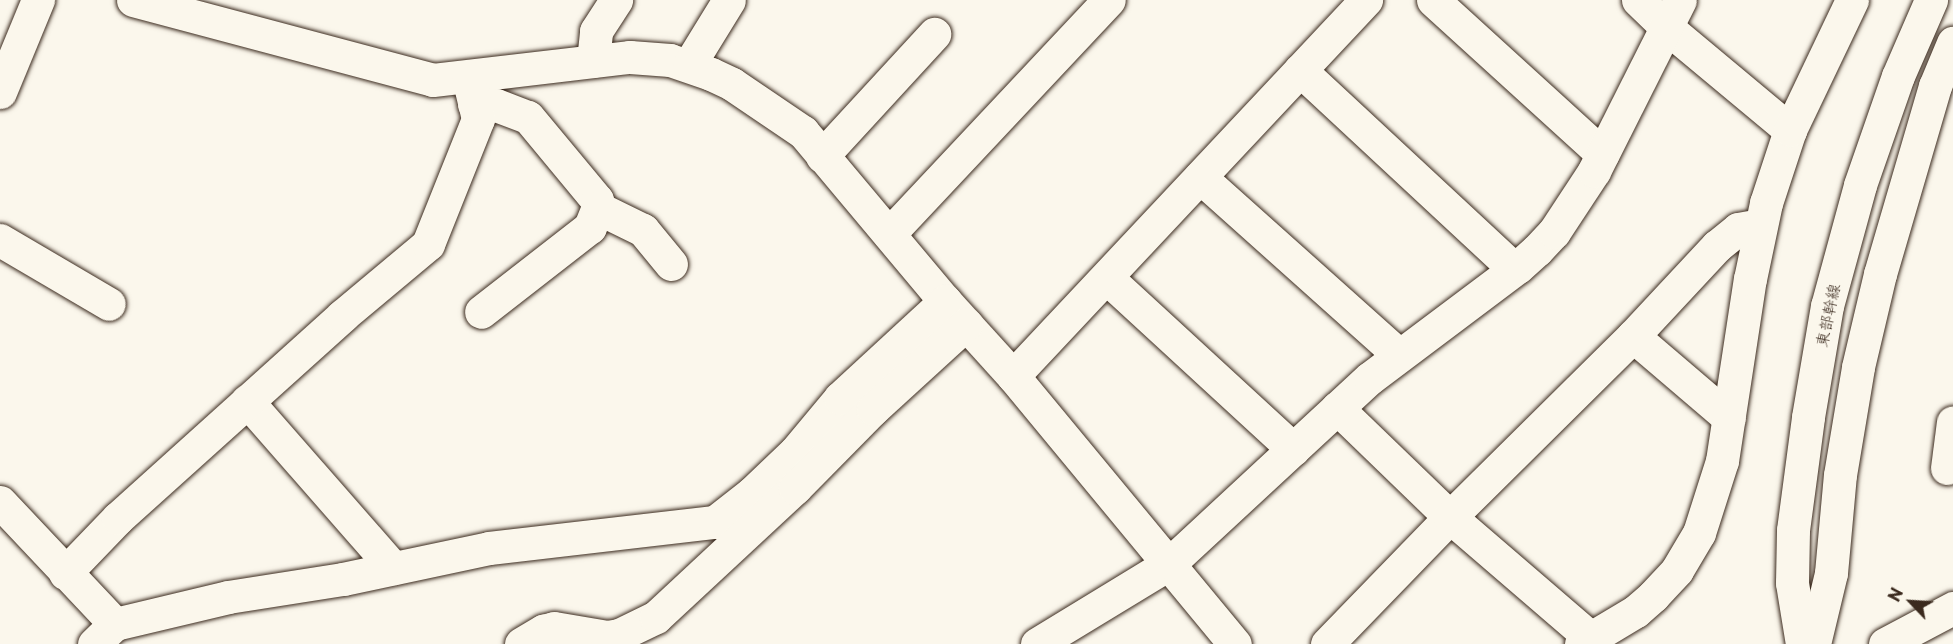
<!DOCTYPE html>
<meta charset="utf-8">
<style>
body{margin:0}
#map{position:relative;width:1953px;height:644px;overflow:hidden;background:#fbf7ec;font-family:"Playpen Sans","Klee One",sans-serif}
div>[style]{position:absolute}
.roads{filter:drop-shadow(0 0 2px #3b2a1e) drop-shadow(0 0 2px #3b2a1e)}
.minor>*{height:33px;margin:-16.5px;padding:0 16.5px;transform-origin:16.5px;border-radius:16.5px;background:#fbf7ec}
.major>*{height:33px;margin:-16.5px;padding:0 16.5px;transform-origin:16.5px;border-radius:16.5px;background:#fbf7ec}
span{translate:-50% -50%;white-space:nowrap;text-align:center;line-height:1.15;-webkit-text-stroke:4.5px #fbf7ec;paint-order:stroke}
.street-label{font-size:16px;color:#3b2a1e}
.north{position:absolute;left:1881px;top:572px;width:60px;height:60px;-webkit-text-stroke:4px #fbf7ec;paint-order:stroke;rotate:295deg;font-size:16px;font-weight:700;line-height:24px;text-align:center;color:#3b2a1e}
.north::after{content:'';display:block;margin:auto;width:21px;height:27px;background:#3b2a1e;clip-path:polygon(50% 0,100% 100%,50% 72%,0 100%)}
</style>
<div id="map">
<div class="roads">
<div class="minor">
<i style="left:133px;top:0;width:310px;rotate:14.9deg"></i>
<i style="left:433px;top:80px;width:198px;rotate:-6.7deg"></i>
<i style="left:630px;top:57px;width:40px;rotate:4.3deg"></i>
<i style="left:670px;top:60px;width:43px;rotate:18.9deg"></i>
<i style="left:711px;top:74px;width:23px;rotate:25deg"></i>
<i style="left:732px;top:84px;width:86px;rotate:34.1deg"></i>
<i style="left:803px;top:132px;width:221px;rotate:50deg"></i>
<i style="left:945px;top:301px;width:101px;rotate:47.8deg"></i>
<i style="left:1013px;top:376px;width:348px;rotate:50.4deg"></i>
<i style="left:1433px;top:0;width:229px;rotate:42.3deg"></i>
<i style="left:1638px;top:0;width:37px;rotate:44deg"></i>
<i style="left:1665px;top:26px;width:163px;rotate:39.8deg"></i>
<i style="left:593px;top:61px;width:30px;rotate:-84deg"></i>
<i style="left:596px;top:31px;width:37px;rotate:-57deg"></i>
<i style="left:689px;top:65px;width:76px;rotate:-58.4deg"></i>
<i style="left:1300px;top:70px;width:292px;rotate:42.9deg"></i>
<i style="left:0;top:92px;width:100px;rotate:-67.6deg"></i>
<i style="left:474px;top:104px;width:22px;rotate:3deg"></i>
<i style="left:496px;top:105px;width:34px;rotate:21deg"></i>
<i style="left:528px;top:117px;width:108px;rotate:50.3deg"></i>
<i style="left:597px;top:200px;width:7px;rotate:82deg"></i>
<i style="left:598px;top:207px;width:22px;rotate:112deg"></i>
<i style="left:590px;top:227px;width:138px;rotate:142.1deg"></i>
<i style="left:822px;top:156px;width:166px;rotate:-47.4deg"></i>
<i style="left:1200px;top:177px;width:267px;rotate:41.8deg"></i>
<i style="left:598px;top:208px;width:50px;rotate:26.1deg"></i>
<i style="left:643px;top:230px;width:44px;rotate:50.5deg"></i>
<i style="left:889px;top:234px;width:321px;rotate:-46.8deg"></i>
<i style="left:0;top:240px;width:126px;rotate:30.4deg"></i>
<i style="left:1107px;top:278px;width:253px;rotate:42.6deg"></i>
<i style="left:1633px;top:336px;width:126px;rotate:40.5deg"></i>
<i style="left:1013px;top:376px;width:516px;rotate:-46.81deg"></i>
<i style="left:247px;top:401px;width:222px;rotate:48.8deg"></i>
<i style="left:1337px;top:408px;width:157px;rotate:44deg"></i>
<i style="left:1450px;top:517px;width:187px;rotate:40.7deg"></i>
<i style="left:1947px;top:468px;width:46px;rotate:-82.6deg"></i>
<i style="left:0;top:502px;width:168px;rotate:46.7deg"></i>
<i style="left:65px;top:573px;width:76px;rotate:-46.1deg"></i>
<i style="left:118px;top:518px;width:302px;rotate:-42deg"></i>
<i style="left:342px;top:316px;width:112px;rotate:-39.9deg"></i>
<i style="left:428px;top:244px;width:135px;rotate:-68.2deg"></i>
<i style="left:478px;top:119px;width:43px;rotate:-103.4deg"></i>
<i style="left:94px;top:644px;width:29px;rotate:-44deg"></i>
<i style="left:115px;top:624px;width:116px;rotate:-13.4deg"></i>
<i style="left:228px;top:597px;width:116px;rotate:-8.9deg"></i>
<i style="left:343px;top:579px;width:149px;rotate:-12deg"></i>
<i style="left:489px;top:548px;width:227px;rotate:-6.6deg"></i>
<i style="left:715px;top:522px;width:47px;rotate:-38.1deg"></i>
<i style="left:752px;top:493px;width:59px;rotate:-43.6deg"></i>
<i style="left:795px;top:452px;width:70px;rotate:-50.2deg"></i>
<i style="left:840px;top:398px;width:143px;rotate:-42.7deg"></i>
<i style="left:521px;top:644px;width:26px;rotate:-31deg"></i>
<i style="left:543px;top:631px;width:11px;rotate:-15deg"></i>
<i style="left:554px;top:628px;width:54px;rotate:9.6deg"></i>
<i style="left:607px;top:637px;width:12px;rotate:-9deg"></i>
<i style="left:619px;top:635px;width:41px;rotate:-25.9deg"></i>
<i style="left:656px;top:617px;width:190px;rotate:-42.9deg"></i>
<i style="left:795px;top:488px;width:111px;rotate:-45.4deg"></i>
<i style="left:873px;top:409px;width:126px;rotate:-42.4deg"></i>
<i style="left:1037px;top:644px;width:156px;rotate:-31.3deg"></i>
<i style="left:1170px;top:563px;width:272px;rotate:-42.8deg"></i>
<i style="left:1370px;top:378px;width:185px;rotate:-36.9deg"></i>
<i style="left:1518px;top:267px;width:25px;rotate:-42deg"></i>
<i style="left:1537px;top:250px;width:25px;rotate:-47deg"></i>
<i style="left:1554px;top:232px;width:73px;rotate:-56.7deg"></i>
<i style="left:1594px;top:171px;width:191px;rotate:-63.3deg"></i>
<i style="left:1327px;top:644px;width:177px;rotate:-45.9deg"></i>
<i style="left:1450px;top:517px;width:257px;rotate:-44.7deg"></i>
<i style="left:1633px;top:336px;width:123px;rotate:-47deg"></i>
<i style="left:1717px;top:246px;width:27px;rotate:-39deg"></i>
<i style="left:1738px;top:229px;width:23px;rotate:-10deg"></i>
<i style="left:1581px;top:644px;width:64px;rotate:-31deg"></i>
<i style="left:1636px;top:611px;width:23px;rotate:-41deg"></i>
<i style="left:1653px;top:596px;width:35px;rotate:-47deg"></i>
<i style="left:1677px;top:570px;width:43px;rotate:-59.3deg"></i>
<i style="left:1699px;top:533px;width:76px;rotate:-72.3deg"></i>
<i style="left:1722px;top:461px;width:184px;rotate:-81.3deg"></i>
<i style="left:1750px;top:279px;width:78px;rotate:-78.1deg"></i>
<i style="left:1766px;top:203px;width:77px;rotate:-71.8deg"></i>
<i style="left:1790px;top:130px;width:144px;rotate:-64.5deg"></i>
<i style="left:1885px;top:644px;width:77px;rotate:-27.9deg"></i>
</div>
<div class="major">
<i style="left:1802px;top:644px;width:62px;rotate:-99.3deg"></i>
<i style="left:1792px;top:583px;width:53px;rotate:-88.9deg"></i>
<i style="left:1793px;top:530px;width:114px;rotate:-82.4deg"></i>
<i style="left:1808px;top:417px;width:113px;rotate:-80.3deg"></i>
<i style="left:1827px;top:306px;width:125px;rotate:-74.7deg"></i>
<i style="left:1860px;top:185px;width:115px;rotate:-70.8deg"></i>
<i style="left:1898px;top:76px;width:83px;rotate:-66.5deg"></i>
<i style="left:1814px;top:644px;width:73px;rotate:-76.5deg"></i>
<i style="left:1831px;top:573px;width:98px;rotate:-84.8deg"></i>
<i style="left:1840px;top:475px;width:109px;rotate:-80.5deg"></i>
<i style="left:1858px;top:367px;width:96px;rotate:-76.7deg"></i>
<i style="left:1880px;top:274px;width:196px;rotate:-73.7deg"></i>
<i style="left:1935px;top:86px;width:47px;rotate:-67.3deg"></i>
</div>
</div>
<div class="street-label">
<span style="left:1827px;top:315px;rotate:-78deg">東部幹線</span>
</div>
<div class="north">N</div>
</div>
